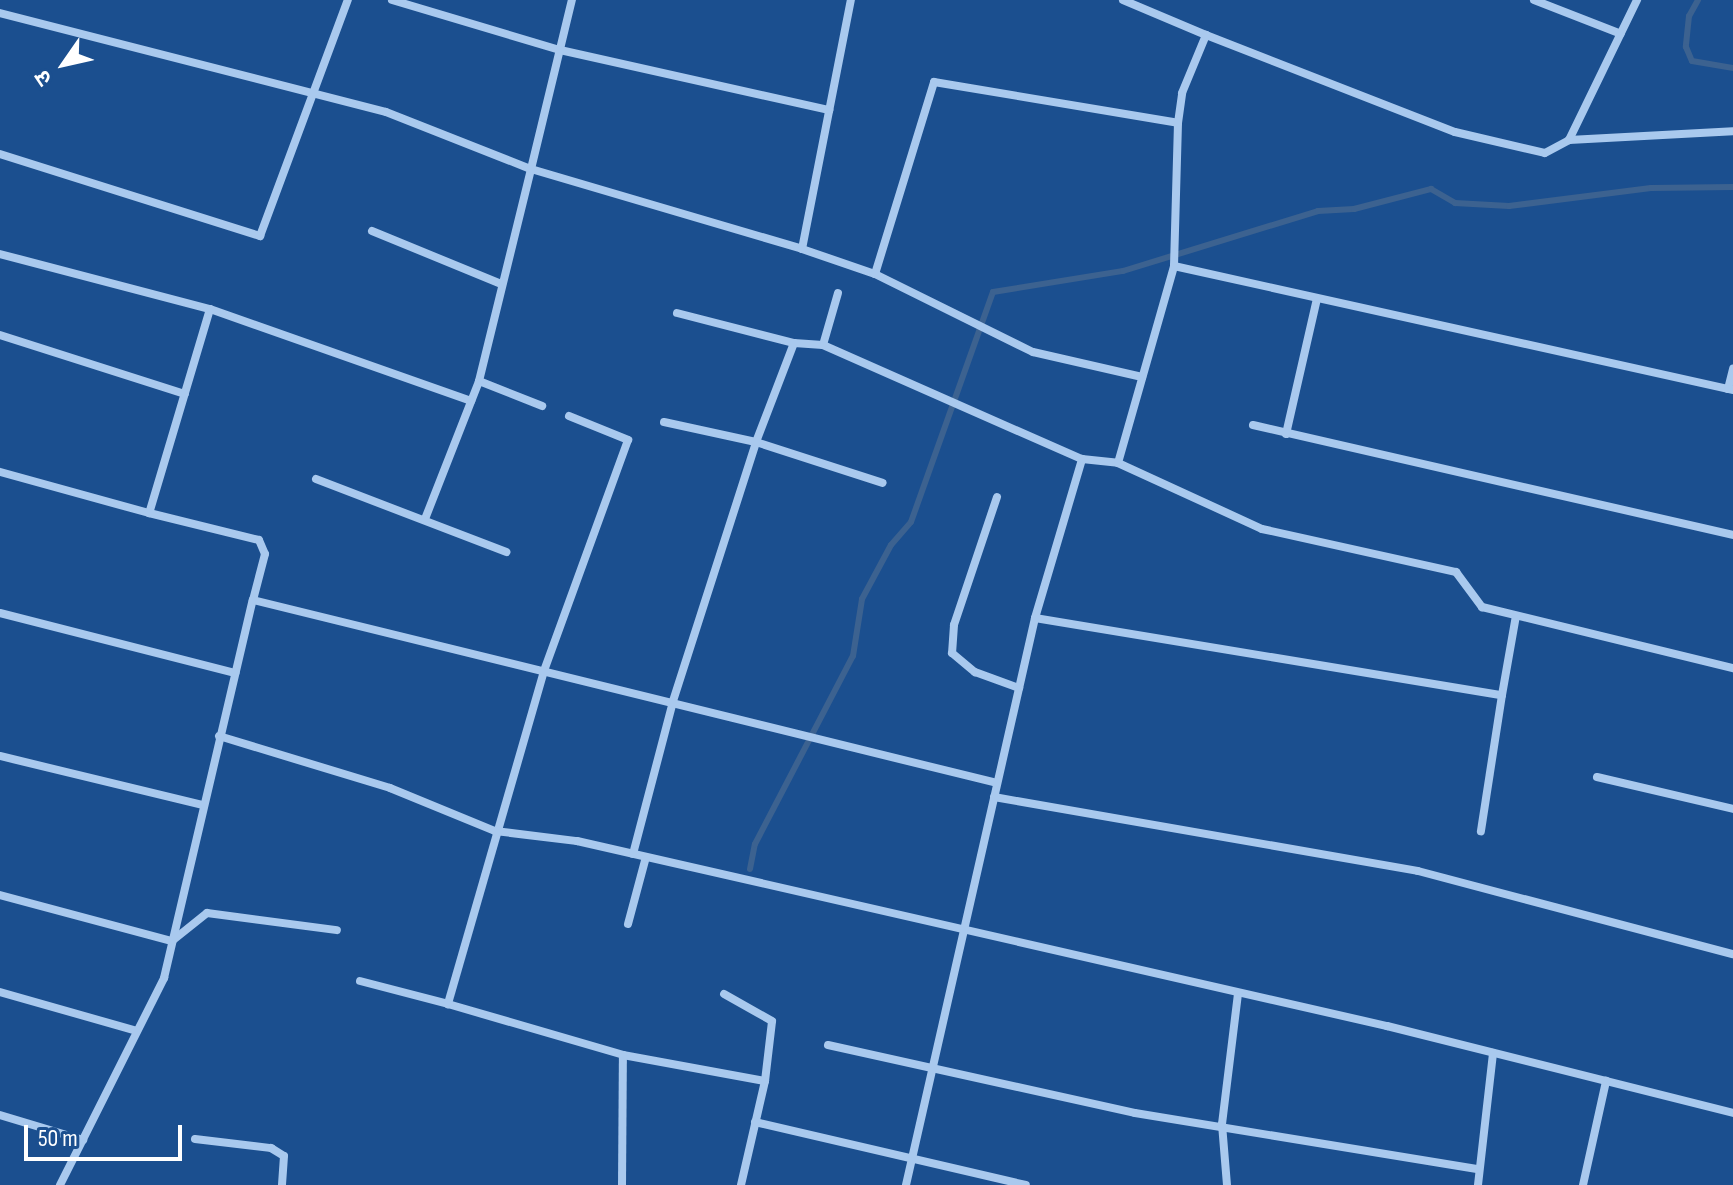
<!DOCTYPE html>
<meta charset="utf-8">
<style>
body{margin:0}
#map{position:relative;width:1733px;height:1185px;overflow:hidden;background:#1b4f8f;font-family:"Sofia Sans Condensed","Noto Sans Devanagari",sans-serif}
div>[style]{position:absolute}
.stream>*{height:6px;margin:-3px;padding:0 3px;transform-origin:3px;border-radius:3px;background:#3c6290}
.street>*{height:8px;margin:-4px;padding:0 4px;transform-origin:4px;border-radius:4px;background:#a9c9ee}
span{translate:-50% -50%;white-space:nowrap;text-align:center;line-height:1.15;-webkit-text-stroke:7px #1b4f8f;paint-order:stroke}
.north{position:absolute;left:24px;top:24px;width:80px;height:80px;-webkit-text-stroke:6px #1b4f8f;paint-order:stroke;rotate:236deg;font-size:22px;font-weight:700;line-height:32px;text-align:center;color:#fff}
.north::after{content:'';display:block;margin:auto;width:28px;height:36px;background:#fff;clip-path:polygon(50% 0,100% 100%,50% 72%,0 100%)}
.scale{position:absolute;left:24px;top:1125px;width:158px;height:36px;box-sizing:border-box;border:4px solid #fff;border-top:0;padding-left:10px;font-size:24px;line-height:28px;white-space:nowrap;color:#fff;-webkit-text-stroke:6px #1b4f8f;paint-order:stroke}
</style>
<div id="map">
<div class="stream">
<i style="left:1698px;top:0;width:18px;rotate:119deg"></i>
<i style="left:1689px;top:16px;width:31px;rotate:96deg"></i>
<i style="left:1686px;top:47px;width:15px;rotate:67deg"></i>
<i style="left:1692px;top:61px;width:42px;rotate:9.7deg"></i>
<i style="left:750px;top:869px;width:25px;rotate:-79deg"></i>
<i style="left:755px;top:844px;width:212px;rotate:-62.5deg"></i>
<i style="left:853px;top:656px;width:58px;rotate:-81deg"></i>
<i style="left:862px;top:599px;width:61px;rotate:-61.8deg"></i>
<i style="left:891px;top:545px;width:30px;rotate:-49deg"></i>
<i style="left:911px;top:522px;width:244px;rotate:-70.4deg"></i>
<i style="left:993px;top:292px;width:132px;rotate:-9.2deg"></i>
<i style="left:1123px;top:271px;width:204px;rotate:-17.1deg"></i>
<i style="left:1318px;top:211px;width:36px;rotate:-3deg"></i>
<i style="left:1354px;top:209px;width:80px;rotate:-14.6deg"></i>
<i style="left:1431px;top:189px;width:28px;rotate:30deg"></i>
<i style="left:1455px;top:203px;width:54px;rotate:3.2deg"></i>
<i style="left:1509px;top:206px;width:143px;rotate:-7.2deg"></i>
<i style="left:1651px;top:188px;width:82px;rotate:-0.7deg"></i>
</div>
<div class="street">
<i style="left:392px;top:0;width:175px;rotate:16.6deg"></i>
<i style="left:560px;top:50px;width:276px;rotate:12.6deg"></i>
<i style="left:1123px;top:0;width:90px;rotate:22.9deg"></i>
<i style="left:1534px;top:0;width:93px;rotate:21.3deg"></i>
<i style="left:0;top:13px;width:398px;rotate:14.4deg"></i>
<i style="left:386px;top:112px;width:156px;rotate:21.5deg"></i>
<i style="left:531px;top:169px;width:174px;rotate:-76.4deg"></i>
<i style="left:1569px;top:140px;width:164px;rotate:-3.1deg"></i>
<i style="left:0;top:154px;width:273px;rotate:17.5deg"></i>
<i style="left:260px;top:236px;width:252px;rotate:-69.6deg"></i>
<i style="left:372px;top:231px;width:139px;rotate:22.3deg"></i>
<i style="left:802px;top:249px;width:77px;rotate:18.9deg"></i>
<i style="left:875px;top:274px;width:201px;rotate:-72.9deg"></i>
<i style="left:934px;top:82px;width:247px;rotate:9.5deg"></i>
<i style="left:0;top:254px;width:217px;rotate:14.7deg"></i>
<i style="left:210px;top:309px;width:213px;rotate:106.6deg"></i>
<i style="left:149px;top:513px;width:155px;rotate:-164.6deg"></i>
<i style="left:1174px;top:266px;width:573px;rotate:12.51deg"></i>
<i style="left:875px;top:274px;width:176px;rotate:26.3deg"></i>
<i style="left:1033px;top:352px;width:112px;rotate:12.9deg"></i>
<i style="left:210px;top:309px;width:277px;rotate:19.4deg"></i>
<i style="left:677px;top:313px;width:121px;rotate:14.4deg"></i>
<i style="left:0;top:335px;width:194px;rotate:17.7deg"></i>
<i style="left:823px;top:345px;width:283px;rotate:23.8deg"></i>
<i style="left:479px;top:381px;width:68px;rotate:21.6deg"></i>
<i style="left:1728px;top:389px;width:21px;rotate:-76deg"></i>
<i style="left:569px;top:416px;width:64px;rotate:22.1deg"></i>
<i style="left:628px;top:440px;width:246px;rotate:110deg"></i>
<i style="left:544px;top:671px;width:347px;rotate:106.1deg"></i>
<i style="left:448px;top:1004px;width:182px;rotate:16.2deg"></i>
<i style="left:623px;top:1055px;width:144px;rotate:10.4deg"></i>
<i style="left:765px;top:1081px;width:60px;rotate:-83.3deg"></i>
<i style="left:772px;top:1021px;width:55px;rotate:-150.6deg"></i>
<i style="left:664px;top:422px;width:94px;rotate:12.3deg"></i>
<i style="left:756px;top:442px;width:133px;rotate:17.9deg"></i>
<i style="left:1253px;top:425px;width:492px;rotate:12.9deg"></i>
<i style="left:1286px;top:434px;width:139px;rotate:-77.1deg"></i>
<i style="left:1118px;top:463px;width:158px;rotate:24.6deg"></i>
<i style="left:1262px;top:529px;width:199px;rotate:12.5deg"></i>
<i style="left:1456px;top:572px;width:44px;rotate:53.4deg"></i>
<i style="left:1482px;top:607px;width:258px;rotate:13.7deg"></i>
<i style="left:316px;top:479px;width:204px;rotate:21deg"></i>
<i style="left:997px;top:497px;width:135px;rotate:108.6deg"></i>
<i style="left:954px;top:625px;width:28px;rotate:94deg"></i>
<i style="left:952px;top:653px;width:30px;rotate:40deg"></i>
<i style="left:975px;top:672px;width:47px;rotate:20deg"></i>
<i style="left:149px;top:513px;width:113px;rotate:13.8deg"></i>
<i style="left:259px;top:540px;width:15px;rotate:67deg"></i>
<i style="left:265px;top:554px;width:48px;rotate:104.6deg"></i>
<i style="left:425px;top:519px;width:148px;rotate:-68.6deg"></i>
<i style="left:479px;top:381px;width:218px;rotate:-76.2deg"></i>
<i style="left:531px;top:169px;width:283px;rotate:16.4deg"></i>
<i style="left:802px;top:249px;width:254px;rotate:-78.9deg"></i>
<i style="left:0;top:613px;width:243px;rotate:14.3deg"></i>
<i style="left:1035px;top:618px;width:473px;rotate:9.4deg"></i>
<i style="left:1502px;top:695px;width:138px;rotate:98.8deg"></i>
<i style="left:1502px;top:695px;width:80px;rotate:-80deg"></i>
<i style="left:219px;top:736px;width:179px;rotate:16.9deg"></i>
<i style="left:390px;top:788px;width:113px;rotate:22.3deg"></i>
<i style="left:495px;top:831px;width:83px;rotate:7deg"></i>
<i style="left:577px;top:841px;width:831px;rotate:12.87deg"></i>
<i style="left:1387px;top:1026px;width:357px;rotate:14.1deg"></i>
<i style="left:0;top:756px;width:208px;rotate:13.6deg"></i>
<i style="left:1597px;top:777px;width:140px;rotate:13.2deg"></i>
<i style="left:994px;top:797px;width:430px;rotate:9.9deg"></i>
<i style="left:1418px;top:871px;width:326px;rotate:14.8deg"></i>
<i style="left:633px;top:854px;width:158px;rotate:-75.3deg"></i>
<i style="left:673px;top:701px;width:272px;rotate:-72.2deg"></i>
<i style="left:756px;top:442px;width:106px;rotate:-69deg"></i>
<i style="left:794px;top:343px;width:29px;rotate:4deg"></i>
<i style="left:823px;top:345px;width:54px;rotate:-73.9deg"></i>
<i style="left:0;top:895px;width:178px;rotate:15deg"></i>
<i style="left:172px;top:941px;width:45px;rotate:-38.7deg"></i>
<i style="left:207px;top:913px;width:131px;rotate:7.5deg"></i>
<i style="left:628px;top:924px;width:69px;rotate:-75deg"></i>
<i style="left:360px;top:981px;width:91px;rotate:14.6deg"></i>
<i style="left:0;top:992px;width:142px;rotate:15.9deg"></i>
<i style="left:828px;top:1045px;width:314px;rotate:12.5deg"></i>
<i style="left:1135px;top:1113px;width:348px;rotate:9.3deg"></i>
<i style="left:0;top:1115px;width:87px;rotate:16.8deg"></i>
<i style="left:755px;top:1122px;width:278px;rotate:13.1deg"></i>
<i style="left:195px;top:1139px;width:77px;rotate:6.8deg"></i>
<i style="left:271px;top:1148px;width:15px;rotate:32deg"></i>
<i style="left:284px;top:1156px;width:29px;rotate:94deg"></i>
<i style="left:60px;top:1185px;width:232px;rotate:-63.3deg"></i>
<i style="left:164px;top:978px;width:388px;rotate:-76.8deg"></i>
<i style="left:253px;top:600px;width:766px;rotate:13.82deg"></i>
<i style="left:622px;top:1185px;width:130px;rotate:-89.6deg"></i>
<i style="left:741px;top:1185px;width:107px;rotate:-77deg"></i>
<i style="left:906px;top:1185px;width:581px;rotate:-77.18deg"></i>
<i style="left:1035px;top:618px;width:166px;rotate:-73.5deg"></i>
<i style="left:1082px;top:459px;width:36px;rotate:6deg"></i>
<i style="left:1118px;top:463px;width:205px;rotate:-74.1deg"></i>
<i style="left:1174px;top:266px;width:143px;rotate:-88.4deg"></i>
<i style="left:1178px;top:123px;width:30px;rotate:-82deg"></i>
<i style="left:1182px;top:93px;width:63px;rotate:-67.5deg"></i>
<i style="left:1206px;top:35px;width:267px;rotate:21.3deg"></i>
<i style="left:1455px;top:132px;width:92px;rotate:13.1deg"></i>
<i style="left:1545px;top:153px;width:27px;rotate:-28deg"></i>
<i style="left:1569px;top:140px;width:156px;rotate:-64.1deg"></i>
<i style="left:1227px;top:1185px;width:61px;rotate:-94.7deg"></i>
<i style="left:1222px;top:1124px;width:132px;rotate:-83deg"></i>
<i style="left:1478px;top:1185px;width:133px;rotate:-83.5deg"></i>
<i style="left:1583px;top:1185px;width:107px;rotate:-77.5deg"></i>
</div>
<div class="north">उ</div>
<div class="scale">50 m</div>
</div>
